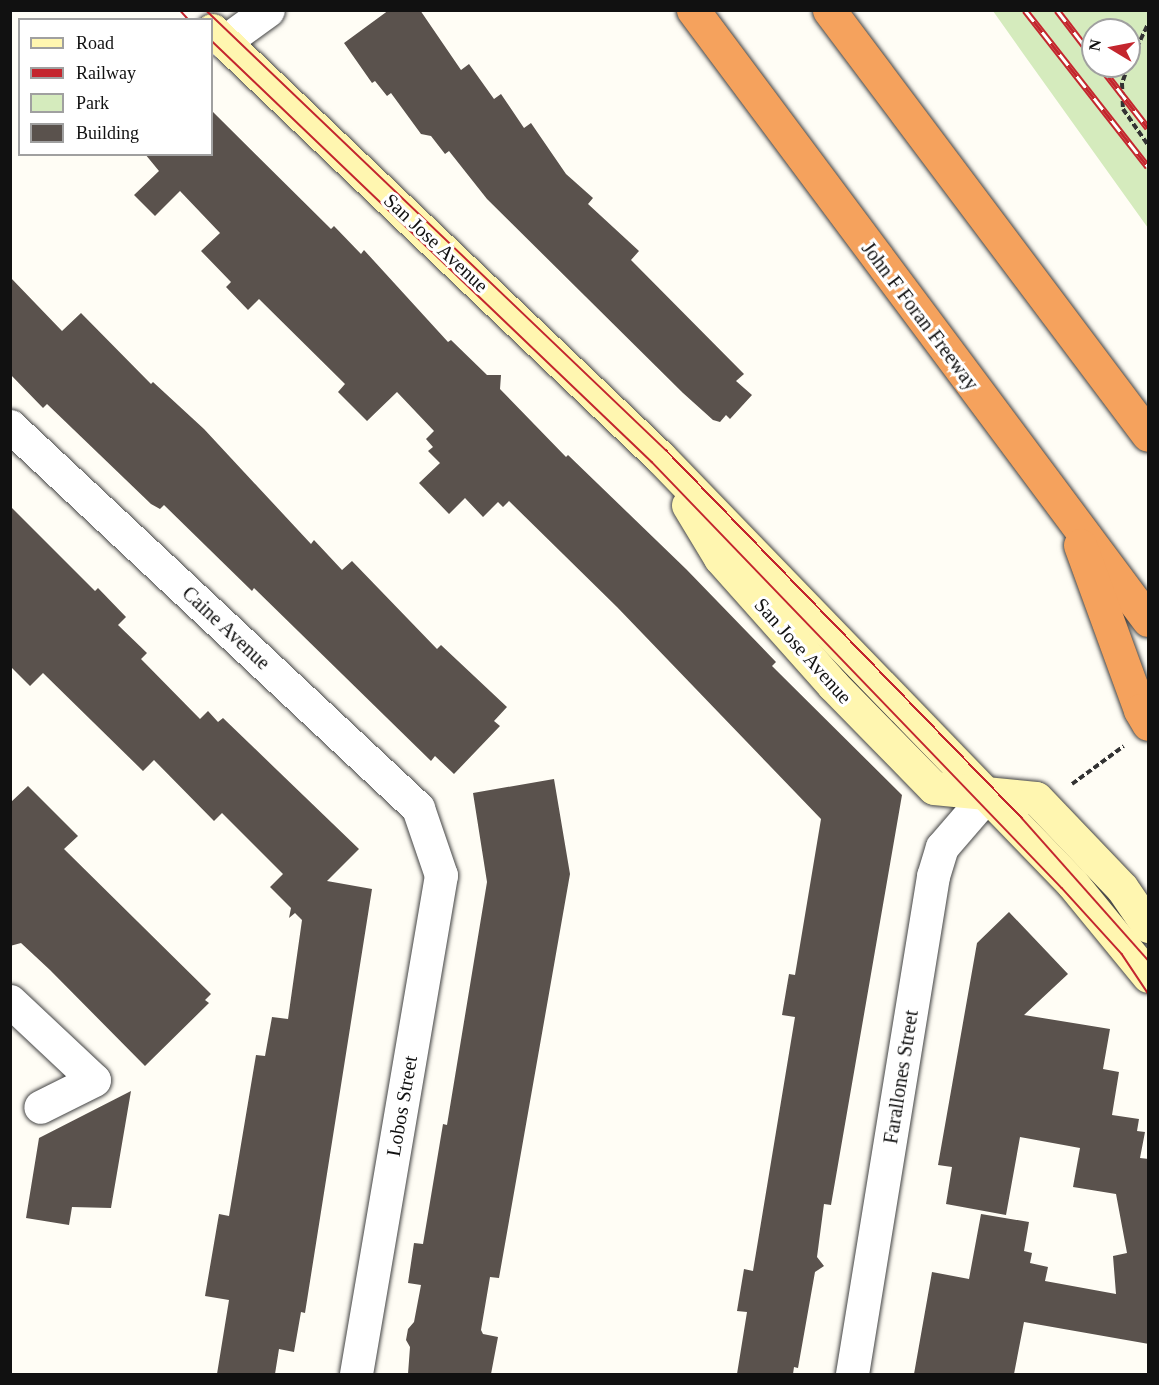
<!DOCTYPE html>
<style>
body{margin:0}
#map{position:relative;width:1159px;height:1385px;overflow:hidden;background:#fffdf5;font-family:Georgia,serif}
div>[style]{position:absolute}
.green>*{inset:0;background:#d5ebbd}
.building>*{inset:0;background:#5a524d}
.path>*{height:4px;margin-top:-2px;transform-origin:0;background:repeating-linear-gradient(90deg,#333 0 6px,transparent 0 9px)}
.roads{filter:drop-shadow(0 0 2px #444) drop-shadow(0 0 2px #444)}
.street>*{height:33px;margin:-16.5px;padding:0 16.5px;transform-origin:16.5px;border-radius:16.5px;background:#fff}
.secondary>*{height:33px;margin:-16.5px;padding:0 16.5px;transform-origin:16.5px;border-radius:16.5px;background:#fff6b0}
.highway>*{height:33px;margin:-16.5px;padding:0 16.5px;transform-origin:16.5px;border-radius:16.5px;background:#f5a25d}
.tram>*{height:1.5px;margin:-0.75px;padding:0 0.75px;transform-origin:0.75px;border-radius:0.75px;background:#c4262e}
.rail>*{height:7px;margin-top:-3.5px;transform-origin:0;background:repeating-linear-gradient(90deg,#fff 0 14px,#c4262e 0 28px);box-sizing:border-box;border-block:2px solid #c4262e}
span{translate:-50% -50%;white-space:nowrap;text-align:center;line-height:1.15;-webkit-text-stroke:6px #fff;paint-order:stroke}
.street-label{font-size:20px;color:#111}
.frame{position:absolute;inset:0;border:12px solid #111;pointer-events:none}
.legend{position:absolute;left:18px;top:18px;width:195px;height:138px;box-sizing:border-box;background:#fff;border:2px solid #a0a0a0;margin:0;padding:8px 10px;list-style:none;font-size:18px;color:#111}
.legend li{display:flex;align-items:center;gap:12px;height:30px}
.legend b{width:30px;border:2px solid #a0a0a0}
.north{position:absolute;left:1081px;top:18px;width:60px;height:60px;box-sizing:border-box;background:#fff;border:2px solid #a0a0a0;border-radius:50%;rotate:280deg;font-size:16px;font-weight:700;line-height:24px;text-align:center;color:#111}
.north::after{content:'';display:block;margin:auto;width:21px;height:27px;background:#c4262e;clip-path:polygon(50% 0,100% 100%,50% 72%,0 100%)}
</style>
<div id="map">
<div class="green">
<i style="clip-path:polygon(evenodd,993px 11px,1148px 11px,1148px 228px,1022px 52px,993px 11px,1093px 30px,1129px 30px,1129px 66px,1093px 66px,1093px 30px)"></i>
</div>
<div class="building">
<i style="clip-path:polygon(389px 10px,420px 10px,461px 70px,469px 64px,494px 99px,501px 94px,524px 128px,531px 123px,566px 174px,593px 198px,588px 204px,639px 251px,631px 260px,744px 374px,736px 381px,752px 395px,730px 419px,726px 415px,720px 422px,713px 420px,683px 393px,487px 199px,449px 151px,445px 154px,431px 136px,421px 134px,391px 93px,387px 96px,375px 81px,372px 83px,344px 43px)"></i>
<i style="clip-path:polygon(212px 111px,331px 229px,334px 226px,361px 254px,364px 250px,448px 342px,451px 340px,487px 375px,501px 375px,500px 389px,566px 457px,568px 455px,686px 569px,776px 662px,772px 666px,902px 795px,831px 1205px,824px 1204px,817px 1257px,824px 1266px,815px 1272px,798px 1368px,794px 1367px,793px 1374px,737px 1374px,747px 1312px,737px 1311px,744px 1269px,753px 1271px,795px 1017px,782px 1015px,789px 974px,795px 975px,821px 819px,617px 607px,509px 501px,503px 507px,498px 502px,483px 517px,465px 498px,449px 514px,419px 483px,440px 463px,428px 451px,433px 447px,426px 439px,434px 431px,397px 392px,367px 421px,338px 392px,345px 384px,259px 299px,248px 310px,226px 287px,231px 282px,201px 251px,220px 233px,180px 191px,155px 216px,134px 195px,159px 171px,145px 154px,212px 154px)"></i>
<i style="clip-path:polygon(10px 277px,62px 331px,81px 313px,151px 384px,153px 382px,204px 429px,311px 544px,314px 540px,342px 570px,352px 561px,437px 649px,441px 645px,507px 707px,494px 721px,500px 726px,454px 774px,435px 756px,431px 761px,254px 588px,252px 591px,164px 505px,160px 509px,151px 504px,47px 404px,43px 408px,10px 374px)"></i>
<i style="clip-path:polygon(10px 506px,95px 591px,98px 588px,126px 617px,118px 625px,147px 653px,141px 659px,200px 719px,208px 711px,218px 722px,223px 718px,359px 849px,327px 881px,372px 889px,305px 1313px,301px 1312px,294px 1352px,279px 1349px,275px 1374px,217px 1374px,229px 1300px,205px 1296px,219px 1214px,229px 1216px,256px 1055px,265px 1056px,272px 1017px,288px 1019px,302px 920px,295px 913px,289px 918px,291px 908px,270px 887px,283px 874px,222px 813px,214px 821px,154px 760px,143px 771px,43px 673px,30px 686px,10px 666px)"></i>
<i style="clip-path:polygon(554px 779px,570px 874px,499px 1278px,490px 1277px,481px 1330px,483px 1334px,498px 1337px,491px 1374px,408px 1374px,410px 1347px,406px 1340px,408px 1329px,414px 1322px,421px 1285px,408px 1283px,414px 1243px,423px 1244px,443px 1124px,447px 1125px,487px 882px,473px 793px)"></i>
<i style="clip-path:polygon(28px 786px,78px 836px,64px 849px,211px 994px,205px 1000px,209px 1003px,145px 1066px,50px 970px,21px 943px,10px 946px,10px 803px)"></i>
<i style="clip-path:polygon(1009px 912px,1068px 974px,1024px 1015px,1110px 1029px,1103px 1069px,1119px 1072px,1112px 1115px,1139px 1119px,1137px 1131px,1145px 1132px,1140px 1158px,1149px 1159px,1149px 1344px,1024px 1322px,1014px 1374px,914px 1374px,932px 1272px,969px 1279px,981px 1214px,1029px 1222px,1024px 1251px,1032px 1253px,1030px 1263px,1048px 1267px,1045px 1281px,1116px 1294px,1113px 1256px,1127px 1253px,1116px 1194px,1073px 1187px,1080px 1148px,1020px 1137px,1006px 1215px,946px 1204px,952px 1167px,938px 1165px,977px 943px)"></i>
<i style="clip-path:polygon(131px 1091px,111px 1208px,72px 1207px,69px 1225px,26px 1218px,39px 1138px)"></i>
</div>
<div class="path">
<i style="left:1129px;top:64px;width:44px;rotate:-64.6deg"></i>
<i style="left:1128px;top:66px;width:18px;rotate:109deg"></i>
<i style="left:1122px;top:83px;width:26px;rotate:88deg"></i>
<i style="left:1123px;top:109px;width:44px;rotate:55.2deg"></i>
<i style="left:1072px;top:784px;width:64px;rotate:-36.2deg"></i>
</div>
<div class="roads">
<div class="street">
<i style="left:224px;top:42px;width:54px;rotate:-36deg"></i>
<i style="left:10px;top:426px;width:559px;rotate:43.11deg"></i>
<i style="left:418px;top:808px;width:71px;rotate:71.1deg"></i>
<i style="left:441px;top:875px;width:506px;rotate:99.67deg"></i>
<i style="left:10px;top:1001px;width:115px;rotate:43.2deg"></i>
<i style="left:94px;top:1080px;width:60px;rotate:153.4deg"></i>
<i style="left:852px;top:1374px;width:505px;rotate:-80.76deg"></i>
<i style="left:933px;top:876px;width:30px;rotate:-73deg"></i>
<i style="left:942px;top:847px;width:67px;rotate:-49.2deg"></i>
</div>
<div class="secondary">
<i style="left:212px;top:30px;width:619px;rotate:43.63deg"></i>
<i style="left:660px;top:457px;width:593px;rotate:45.96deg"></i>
<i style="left:1072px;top:883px;width:120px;rotate:50.7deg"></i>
<i style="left:688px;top:505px;width:62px;rotate:58.9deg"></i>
<i style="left:720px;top:558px;width:170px;rotate:48.3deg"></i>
<i style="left:833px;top:685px;width:144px;rotate:45.6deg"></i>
<i style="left:934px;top:788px;width:102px;rotate:5.6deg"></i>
<i style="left:1036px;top:798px;width:124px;rotate:46.3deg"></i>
<i style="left:1122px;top:888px;width:46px;rotate:55.6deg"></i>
</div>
<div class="highway">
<i style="left:693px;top:10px;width:761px;rotate:53.28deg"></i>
<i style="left:829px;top:10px;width:531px;rotate:53.11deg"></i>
<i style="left:1080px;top:545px;width:176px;rotate:70deg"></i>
<i style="left:1140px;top:710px;width:16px;rotate:60deg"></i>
</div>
</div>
<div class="tram">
<i style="left:180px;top:10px;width:13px;rotate:48deg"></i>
<i style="left:206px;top:10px;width:637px;rotate:43.73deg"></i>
<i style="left:666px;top:450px;width:512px;rotate:45.95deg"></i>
<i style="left:1022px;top:818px;width:190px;rotate:48.4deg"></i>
<i style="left:212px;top:41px;width:609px;rotate:43.74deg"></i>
<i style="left:652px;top:462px;width:591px;rotate:46.1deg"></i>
<i style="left:1062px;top:888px;width:89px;rotate:47.7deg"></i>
<i style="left:1122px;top:954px;width:47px;rotate:56.3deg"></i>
</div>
<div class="rail">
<i style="left:1025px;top:10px;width:199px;rotate:51.9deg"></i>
<i style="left:1057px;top:10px;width:59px;rotate:52.5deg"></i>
<i style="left:1100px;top:66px;width:78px;rotate:52.3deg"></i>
</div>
<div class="street-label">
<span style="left:436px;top:243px;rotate:43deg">San Jose Avenue</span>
<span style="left:920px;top:316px;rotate:53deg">John F Foran Freeway</span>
<span style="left:226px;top:628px;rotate:43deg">Caine Avenue</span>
<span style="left:803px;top:651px;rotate:48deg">San Jose Avenue</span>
<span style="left:901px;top:1077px;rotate:-81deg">Farallones Street</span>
<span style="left:402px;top:1106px;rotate:-80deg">Lobos Street</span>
</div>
<div class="frame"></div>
<ul class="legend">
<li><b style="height:8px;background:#fff6b0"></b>Road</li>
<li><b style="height:8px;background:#c4262e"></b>Railway</li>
<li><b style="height:16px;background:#d5ebbd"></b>Park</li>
<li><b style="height:16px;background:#5a524d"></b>Building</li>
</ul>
<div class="north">N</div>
</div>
